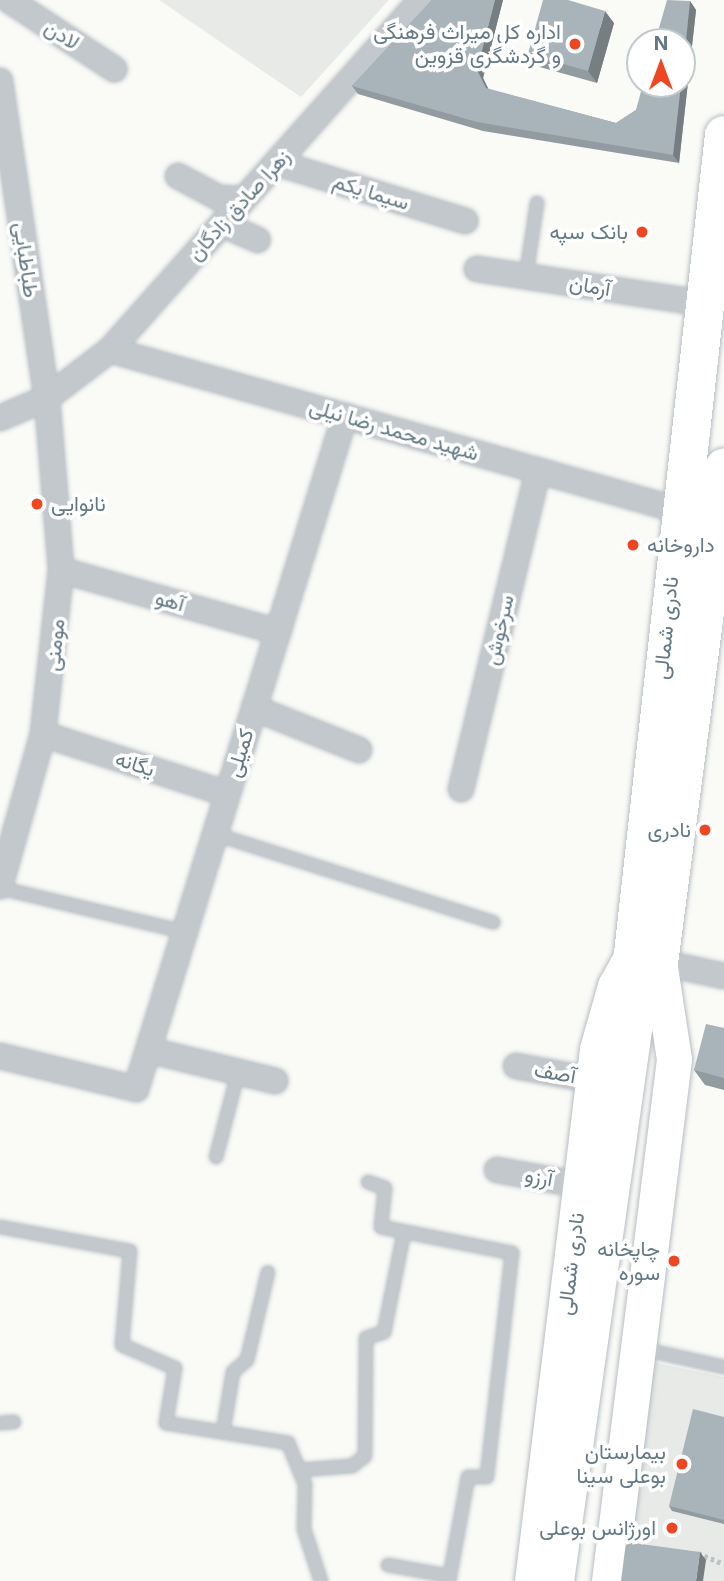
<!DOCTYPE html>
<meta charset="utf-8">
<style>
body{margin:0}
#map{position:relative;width:724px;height:1581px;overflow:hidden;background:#fafaf7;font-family:Inter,Vazirmatn,sans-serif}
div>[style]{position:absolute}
.built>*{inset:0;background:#e8eae8}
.path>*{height:4.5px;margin-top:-2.25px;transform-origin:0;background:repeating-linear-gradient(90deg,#bdc1c4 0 3.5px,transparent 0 7px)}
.roads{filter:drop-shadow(0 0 2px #b7bec3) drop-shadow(0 0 2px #b7bec3)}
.service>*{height:12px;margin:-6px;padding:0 6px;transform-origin:6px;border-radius:6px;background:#c2c8cc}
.minor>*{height:24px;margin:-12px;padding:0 12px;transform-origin:12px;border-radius:12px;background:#c2c8cc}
.secondary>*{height:35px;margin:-17.5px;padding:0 17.5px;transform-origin:17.5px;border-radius:17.5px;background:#fff}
.primary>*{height:38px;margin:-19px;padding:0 19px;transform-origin:19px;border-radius:19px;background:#fff}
.wall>*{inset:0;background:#919ba0}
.shaded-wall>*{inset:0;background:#767e82}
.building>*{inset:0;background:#a9b4ba}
.dots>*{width:19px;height:19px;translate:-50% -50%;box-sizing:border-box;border:4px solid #fff;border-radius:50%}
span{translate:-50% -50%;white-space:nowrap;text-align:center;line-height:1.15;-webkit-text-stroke:7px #fff;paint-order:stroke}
.poi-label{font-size:21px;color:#627885}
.right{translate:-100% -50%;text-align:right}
.left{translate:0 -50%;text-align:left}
.street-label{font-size:21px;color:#627885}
.north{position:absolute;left:626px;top:28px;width:70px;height:70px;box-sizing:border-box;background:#fff;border:2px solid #c0c9ce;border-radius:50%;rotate:0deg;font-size:19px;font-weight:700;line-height:28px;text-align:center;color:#627885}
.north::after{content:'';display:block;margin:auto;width:24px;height:32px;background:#f04521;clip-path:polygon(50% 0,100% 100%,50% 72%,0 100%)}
</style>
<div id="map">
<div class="built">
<i style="clip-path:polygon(159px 0,389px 0,301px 97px)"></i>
<i style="clip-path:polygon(651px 1362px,724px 1377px,724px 1581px,628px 1581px)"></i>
</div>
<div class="path">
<i style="left:698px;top:1553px;width:28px;rotate:23deg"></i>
</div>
<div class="roads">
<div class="service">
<i style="left:526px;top:276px;width:74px;rotate:-81.4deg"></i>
<i style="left:215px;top:834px;width:292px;rotate:17.6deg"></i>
<i style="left:0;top:888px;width:189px;rotate:13.4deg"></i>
<i style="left:216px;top:1157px;width:87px;rotate:-75.3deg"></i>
<i style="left:368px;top:1182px;width:18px;rotate:19deg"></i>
<i style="left:385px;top:1188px;width:39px;rotate:96deg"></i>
<i style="left:381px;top:1227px;width:134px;rotate:11.2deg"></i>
<i style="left:512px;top:1253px;width:225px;rotate:96.4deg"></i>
<i style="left:487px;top:1477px;width:19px;rotate:180deg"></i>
<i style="left:468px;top:1477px;width:106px;rotate:100.4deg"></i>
<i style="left:0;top:1227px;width:132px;rotate:10.5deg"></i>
<i style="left:130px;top:1251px;width:94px;rotate:94.9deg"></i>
<i style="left:122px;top:1345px;width:58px;rotate:23.5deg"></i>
<i style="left:175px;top:1368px;width:56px;rotate:99.3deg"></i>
<i style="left:166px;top:1423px;width:124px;rotate:9.3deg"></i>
<i style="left:288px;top:1443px;width:44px;rotate:67.5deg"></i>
<i style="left:305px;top:1484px;width:45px;rotate:91.3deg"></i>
<i style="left:304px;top:1529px;width:55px;rotate:71.9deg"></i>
<i style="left:638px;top:1348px;width:88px;rotate:12.5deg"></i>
<i style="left:0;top:1423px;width:14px;rotate:-4deg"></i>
<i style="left:223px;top:1432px;width:61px;rotate:-80.5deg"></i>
<i style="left:233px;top:1372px;width:18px;rotate:-41deg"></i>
<i style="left:247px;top:1360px;width:90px;rotate:-76.6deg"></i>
<i style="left:299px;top:1470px;width:53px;rotate:-4.3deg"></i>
<i style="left:352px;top:1466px;width:16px;rotate:-38deg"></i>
<i style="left:365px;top:1456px;width:118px;rotate:-89.5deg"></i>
<i style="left:366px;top:1338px;width:19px;rotate:-18deg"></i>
<i style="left:384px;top:1332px;width:102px;rotate:-78.7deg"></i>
<i style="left:388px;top:1565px;width:62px;rotate:10.2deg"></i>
</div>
<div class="minor">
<i style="left:9px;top:0;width:126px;rotate:33.3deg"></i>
<i style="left:0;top:81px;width:320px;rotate:81.6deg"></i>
<i style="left:47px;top:398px;width:173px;rotate:85.3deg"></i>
<i style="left:61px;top:570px;width:165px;rotate:96.3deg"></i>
<i style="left:43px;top:734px;width:158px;rotate:105.8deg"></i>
<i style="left:277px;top:163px;width:197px;rotate:17.1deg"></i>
<i style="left:178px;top:176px;width:47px;rotate:28.2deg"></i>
<i style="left:219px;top:198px;width:25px;rotate:2deg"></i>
<i style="left:222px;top:224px;width:39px;rotate:24deg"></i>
<i style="left:477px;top:269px;width:229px;rotate:8.6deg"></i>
<i style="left:110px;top:350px;width:590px;rotate:15.73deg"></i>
<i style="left:0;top:418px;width:51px;rotate:-23.1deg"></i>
<i style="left:47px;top:398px;width:79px;rotate:-37.3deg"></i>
<i style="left:110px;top:350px;width:468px;rotate:-48.4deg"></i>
<i style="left:61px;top:570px;width:226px;rotate:15.9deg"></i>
<i style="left:254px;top:708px;width:113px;rotate:21.8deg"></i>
<i style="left:43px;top:734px;width:194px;rotate:18deg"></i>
<i style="left:461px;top:789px;width:327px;rotate:-76.4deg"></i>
<i style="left:659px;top:962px;width:66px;rotate:12.2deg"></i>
<i style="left:148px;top:1050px;width:131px;rotate:13.7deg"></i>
<i style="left:0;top:1056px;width:140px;rotate:13.6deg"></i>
<i style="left:136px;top:1089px;width:705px;rotate:-72.75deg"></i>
<i style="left:516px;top:1066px;width:78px;rotate:10.3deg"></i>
<i style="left:497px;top:1170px;width:84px;rotate:10.2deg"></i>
</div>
<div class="secondary">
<i style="left:532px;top:1581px;width:536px;rotate:-83.03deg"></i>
<i style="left:597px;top:1049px;width:66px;rotate:-74.1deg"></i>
<i style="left:615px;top:986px;width:37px;rotate:-61deg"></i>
<i style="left:609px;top:1581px;width:526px;rotate:-82.9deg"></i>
<i style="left:674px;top:1059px;width:93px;rotate:-98.7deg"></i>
</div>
<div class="primary">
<i style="left:654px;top:1001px;width:538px;rotate:-82.52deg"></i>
<i style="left:555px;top:1581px;width:599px;rotate:-81.94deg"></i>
<i style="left:639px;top:988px;width:35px;rotate:-100deg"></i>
<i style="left:633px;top:954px;width:824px;rotate:-83.66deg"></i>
</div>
</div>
<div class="wall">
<i style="clip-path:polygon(432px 0,503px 0,483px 78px,488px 89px,616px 123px,636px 110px,690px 1px,696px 10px,679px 163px,483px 131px,358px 94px,352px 86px)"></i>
<i style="clip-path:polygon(614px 23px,597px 83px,536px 66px,528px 54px)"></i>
<i style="clip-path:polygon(724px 1028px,724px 1090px,705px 1085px,694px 1070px)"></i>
<i style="clip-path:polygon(724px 1417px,724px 1524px,672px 1511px,669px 1506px)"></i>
</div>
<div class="shaded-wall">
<i style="clip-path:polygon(495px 0,503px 0,483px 78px,492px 96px,486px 88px,477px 70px)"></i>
<i style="clip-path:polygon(690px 1px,696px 10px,679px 163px,673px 155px,681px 84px,682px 84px)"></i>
<i style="clip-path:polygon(605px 11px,614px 23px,597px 83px,588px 71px)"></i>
<i style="clip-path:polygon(700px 1552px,706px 1560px,703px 1581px,696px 1581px)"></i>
</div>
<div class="building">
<i style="clip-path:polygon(432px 0,495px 0,477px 70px,486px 88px,616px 123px,636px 110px,643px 84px,681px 84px,673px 155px,477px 122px,352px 86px)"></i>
<i style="clip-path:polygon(543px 0,568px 0,605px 11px,588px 71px,528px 54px)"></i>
<i style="clip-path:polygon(667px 0,690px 1px,682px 76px,682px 42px,655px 42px)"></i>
<i style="clip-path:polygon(706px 1024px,724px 1028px,724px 1078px,694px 1070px)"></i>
<i style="clip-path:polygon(693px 1409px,724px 1417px,724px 1520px,669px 1506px)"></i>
<i style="clip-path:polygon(626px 1542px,700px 1552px,696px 1581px,621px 1581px)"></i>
</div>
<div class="dots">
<i style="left:575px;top:44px;background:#f04521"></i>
<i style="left:642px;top:232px;background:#f04521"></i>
<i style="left:37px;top:504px;background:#f04521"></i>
<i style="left:633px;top:545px;background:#f04521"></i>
<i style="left:705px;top:830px;background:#f04521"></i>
<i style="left:674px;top:1261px;background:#f04521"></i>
<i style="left:682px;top:1464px;background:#f04521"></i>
<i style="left:672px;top:1528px;background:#f04521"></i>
</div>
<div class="poi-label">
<span class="right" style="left:561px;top:44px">اداره کل میراث فرهنگی<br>و گردشگری قزوین</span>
<span class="right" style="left:628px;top:232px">بانک سپه</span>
<span class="left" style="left:51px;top:504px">نانوایی</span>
<span class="left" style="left:647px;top:545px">داروخانه</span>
<span class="right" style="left:691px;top:830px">نادری</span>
<span class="right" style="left:660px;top:1261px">چاپخانه<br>سوره</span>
<span class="right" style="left:666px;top:1464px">بیمارستان<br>بوعلی سینا</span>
<span class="right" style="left:656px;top:1528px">اورژانس بوعلی</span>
</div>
<div class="street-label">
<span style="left:62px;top:35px;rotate:33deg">لادن</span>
<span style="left:371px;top:192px;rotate:17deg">سیما یکم</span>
<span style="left:239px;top:205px;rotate:-48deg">زهرا صادق زادگان</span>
<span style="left:26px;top:260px;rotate:82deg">طباطبایی</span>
<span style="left:590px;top:286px;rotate:9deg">آرمان</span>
<span style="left:394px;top:430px;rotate:16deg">شهید محمد رضا نیلی</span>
<span style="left:170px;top:601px;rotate:16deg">آهو</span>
<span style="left:666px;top:628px;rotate:-84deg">نادری شمالی</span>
<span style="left:499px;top:630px;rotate:-77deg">سرخوش</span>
<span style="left:55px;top:645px;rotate:-84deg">مومنی</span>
<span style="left:240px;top:753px;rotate:-73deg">کمیلی</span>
<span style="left:135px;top:764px;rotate:18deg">یگانه</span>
<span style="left:555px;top:1073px;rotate:10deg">آصف</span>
<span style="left:539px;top:1177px;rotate:10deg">آرزو</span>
<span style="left:571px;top:1264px;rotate:-83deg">نادری شمالی</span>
</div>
<div class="north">N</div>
</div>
